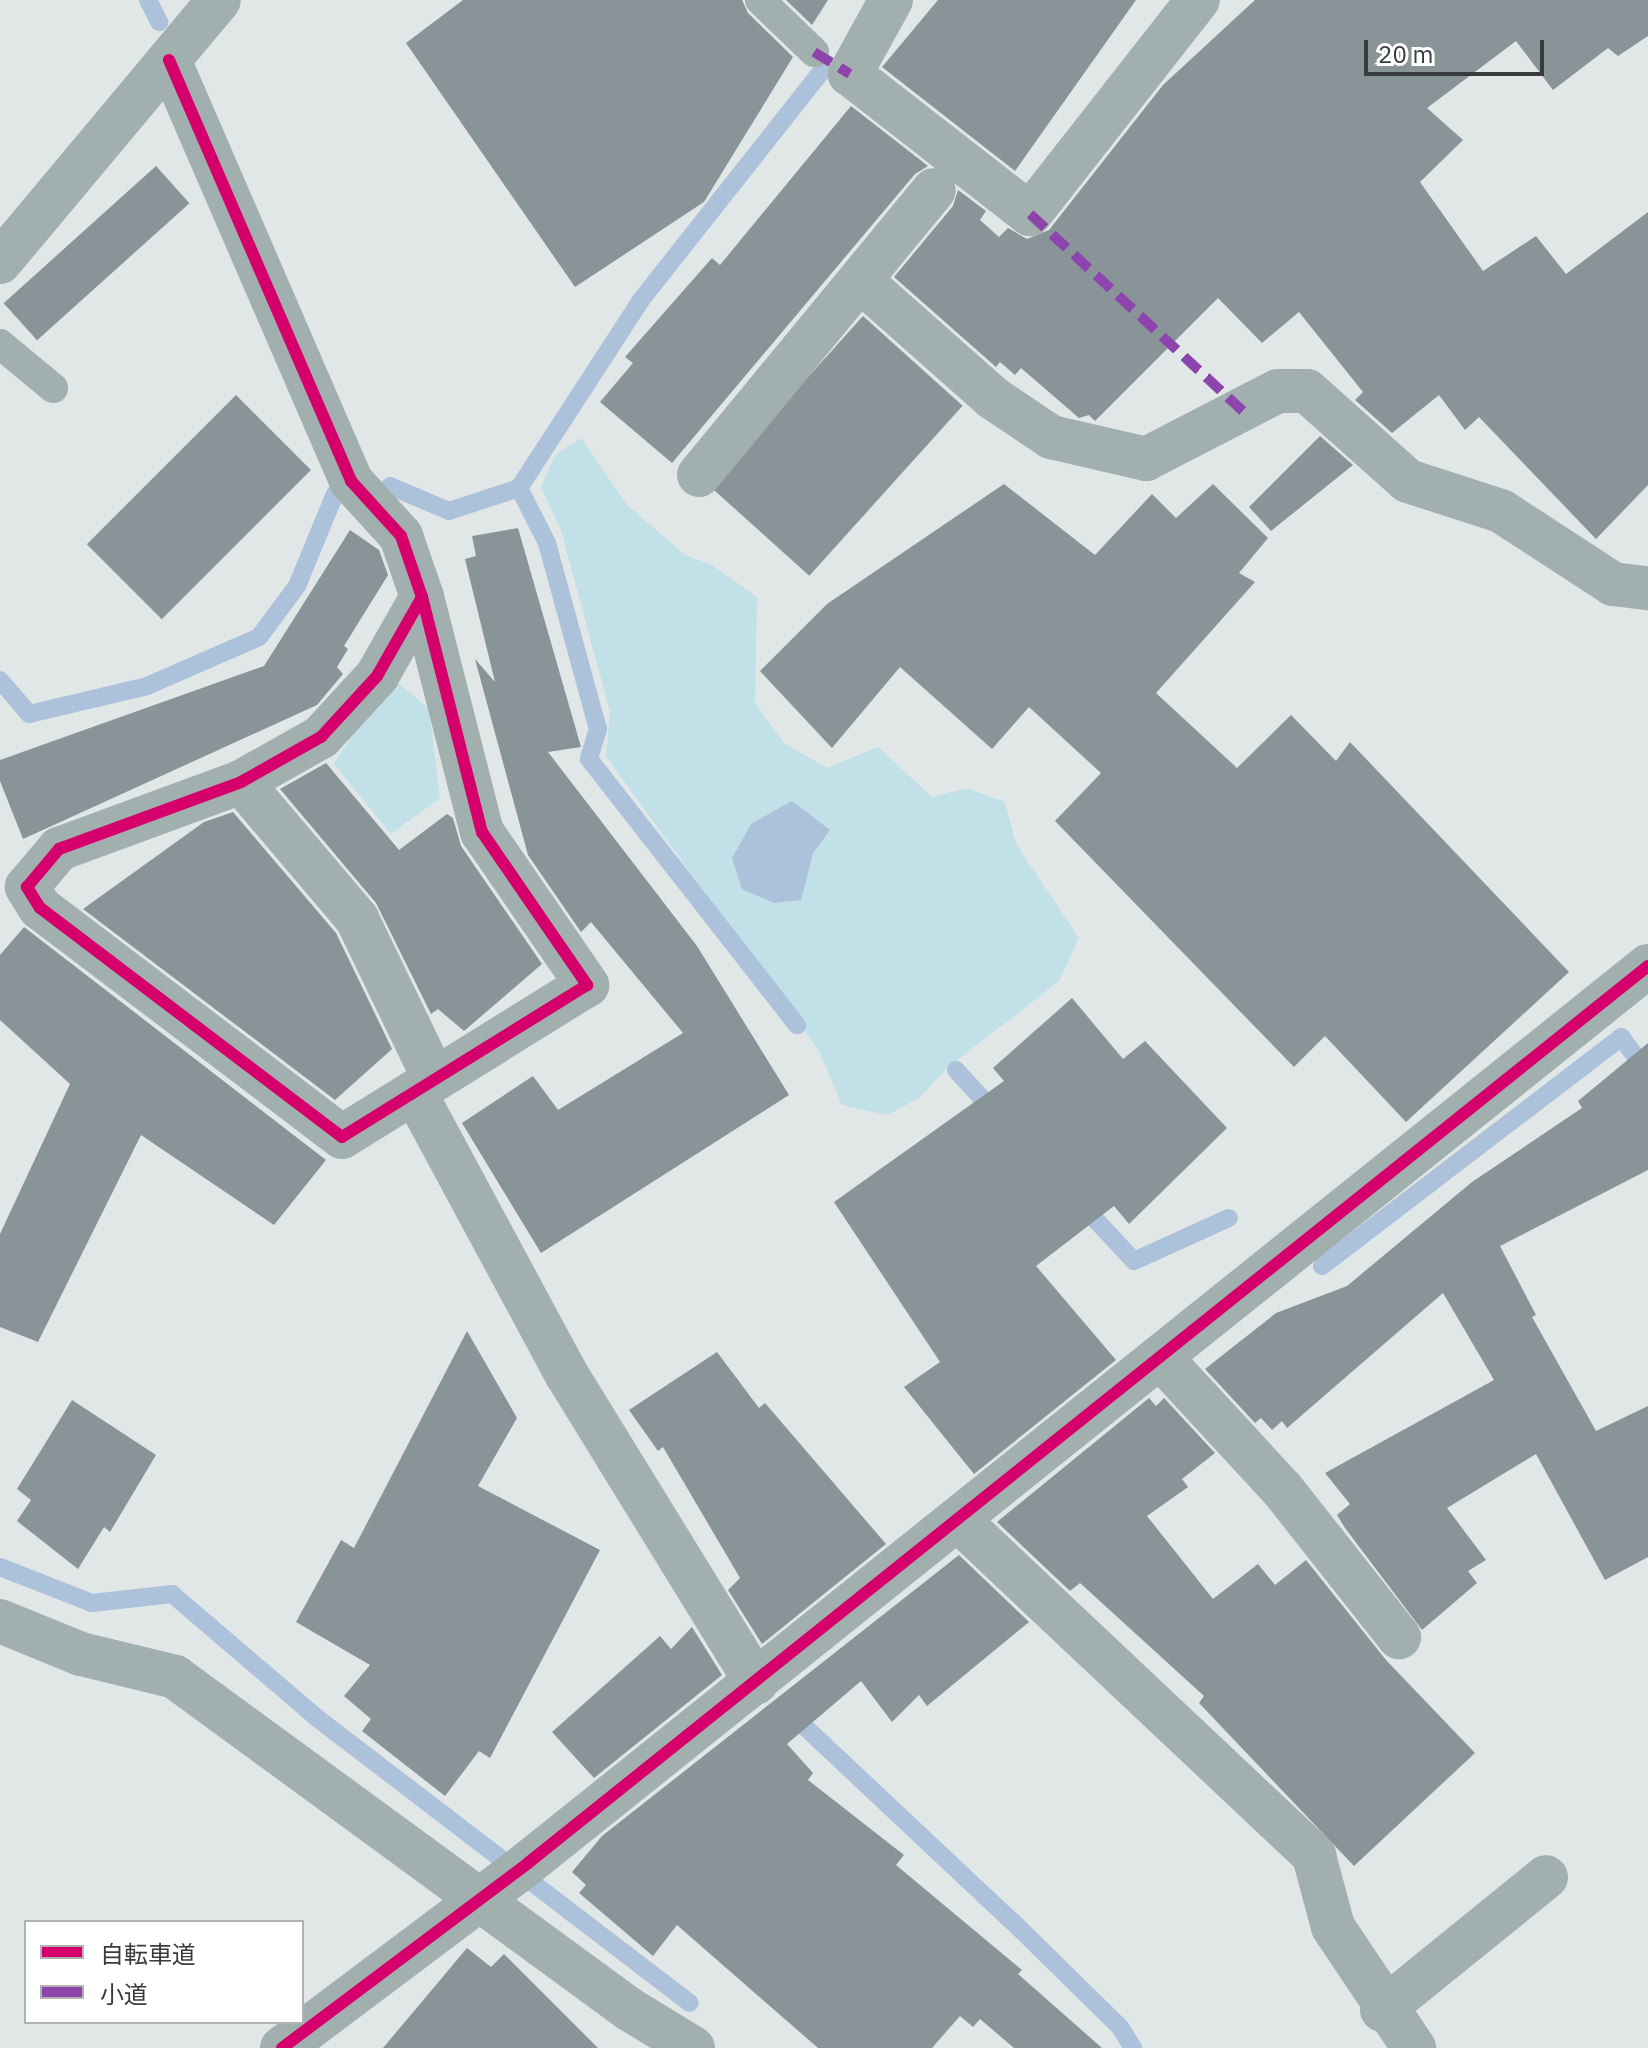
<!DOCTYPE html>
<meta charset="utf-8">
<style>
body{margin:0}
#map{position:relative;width:1648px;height:2048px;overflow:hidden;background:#e1e6e7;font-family:"IBM Plex Sans","Noto Sans JP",sans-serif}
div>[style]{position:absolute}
.green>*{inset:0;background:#c1e0e7}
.water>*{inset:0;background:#acc1da}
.stream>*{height:18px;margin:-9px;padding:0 9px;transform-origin:9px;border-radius:9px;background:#acc1da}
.building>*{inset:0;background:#899498;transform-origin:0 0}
.service>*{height:30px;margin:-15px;padding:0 15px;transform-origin:15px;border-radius:15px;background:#a2afaf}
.minor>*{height:44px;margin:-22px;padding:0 22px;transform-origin:22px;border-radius:22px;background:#a2afaf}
.tertiary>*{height:44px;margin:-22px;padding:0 22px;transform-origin:22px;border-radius:22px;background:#a2afaf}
.quiet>*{height:10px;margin-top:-5px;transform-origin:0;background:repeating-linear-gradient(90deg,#8e44ad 0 20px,transparent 0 30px)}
.cycleway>*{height:12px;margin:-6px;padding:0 6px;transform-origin:6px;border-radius:6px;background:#d6006c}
span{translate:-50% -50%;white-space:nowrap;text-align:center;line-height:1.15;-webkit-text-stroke:8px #fff;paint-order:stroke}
.legend{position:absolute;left:24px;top:1920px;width:280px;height:104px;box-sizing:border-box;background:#fff;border:2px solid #b0b1b1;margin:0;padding:10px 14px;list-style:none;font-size:24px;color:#393c3c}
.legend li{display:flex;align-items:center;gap:16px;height:40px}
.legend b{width:40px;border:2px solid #b0b1b1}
.scale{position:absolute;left:1364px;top:40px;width:180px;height:36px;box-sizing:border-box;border:4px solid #393c3c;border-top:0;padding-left:10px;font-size:24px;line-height:28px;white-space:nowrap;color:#393c3c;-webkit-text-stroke:6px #fff;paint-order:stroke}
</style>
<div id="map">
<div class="green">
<i style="clip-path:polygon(581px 438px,627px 505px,685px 555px,712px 565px,757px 597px,755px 703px,784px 743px,827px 768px,878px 747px,932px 797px,967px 788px,1005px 802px,1016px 844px,1079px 938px,1059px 981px,947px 1068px,919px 1098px,887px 1115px,842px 1105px,819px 1051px,606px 756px,610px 712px,561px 530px,541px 487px,555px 455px)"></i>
<i style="clip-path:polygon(390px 676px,429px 709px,440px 798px,391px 834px,334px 764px)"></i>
</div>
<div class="water">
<i style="clip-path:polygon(792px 801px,830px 830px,813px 853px,801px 900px,774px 903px,742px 889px,732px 858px,751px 824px)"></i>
</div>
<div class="stream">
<i style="left:148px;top:0;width:25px;rotate:63deg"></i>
<i style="left:390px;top:486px;width:64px;rotate:23deg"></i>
<i style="left:449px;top:511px;width:74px;rotate:-18.2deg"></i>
<i style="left:519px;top:488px;width:62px;rotate:63deg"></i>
<i style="left:547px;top:543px;width:193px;rotate:74.7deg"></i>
<i style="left:598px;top:729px;width:31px;rotate:107deg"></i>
<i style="left:589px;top:759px;width:338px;rotate:52deg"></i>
<i style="left:519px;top:488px;width:224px;rotate:-57deg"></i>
<i style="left:641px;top:300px;width:290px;rotate:-51.7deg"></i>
<i style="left:0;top:680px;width:45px;rotate:49.5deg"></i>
<i style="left:29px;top:714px;width:121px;rotate:-13.3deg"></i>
<i style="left:147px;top:686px;width:122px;rotate:-23.6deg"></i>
<i style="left:259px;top:637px;width:64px;rotate:-53.3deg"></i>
<i style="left:297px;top:586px;width:100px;rotate:-67.6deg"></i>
<i style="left:956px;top:1070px;width:61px;rotate:47.7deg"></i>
<i style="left:1080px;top:1203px;width:79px;rotate:47deg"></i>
<i style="left:1134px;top:1261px;width:104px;rotate:-24.4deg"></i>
<i style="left:1322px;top:1266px;width:377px;rotate:-37.4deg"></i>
<i style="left:1621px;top:1037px;width:45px;rotate:53.1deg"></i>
<i style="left:0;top:1567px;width:99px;rotate:21.4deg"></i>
<i style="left:92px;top:1603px;width:81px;rotate:-6.4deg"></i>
<i style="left:172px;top:1594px;width:191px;rotate:40.5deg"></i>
<i style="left:317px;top:1718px;width:469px;rotate:37.4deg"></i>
<i style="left:788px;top:1711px;width:308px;rotate:43.2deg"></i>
<i style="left:1013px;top:1922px;width:150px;rotate:44.5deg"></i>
<i style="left:1120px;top:2027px;width:25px;rotate:58deg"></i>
</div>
<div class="building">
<i style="clip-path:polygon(463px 0,742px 0,748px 13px,793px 57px,704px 202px,575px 287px,406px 43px)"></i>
<i style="clip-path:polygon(786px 0,828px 0,812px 25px)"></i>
<i style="clip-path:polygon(938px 0,1136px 0,1015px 171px,882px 67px)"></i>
<i style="clip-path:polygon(1255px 0,1648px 0,1648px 36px,1618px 56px,1608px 48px,1553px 90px,1516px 41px,1427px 108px,1463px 140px,1420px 182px,1483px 271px,1536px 236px,1566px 274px,1648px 212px,1648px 485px,1596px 539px,1479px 417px,1465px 430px,1439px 395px,1392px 433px,1355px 400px,1363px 392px,1299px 312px,1262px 343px,1218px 298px,1095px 421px,1089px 415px,1079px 418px,1021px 368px,1015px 375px,1000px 362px,996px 367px,894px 277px,953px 206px,958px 190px,986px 211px,980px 220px,999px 237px,1008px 228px,1027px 239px,1049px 230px,1163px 85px)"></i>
<i style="clip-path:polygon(851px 106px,928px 166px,915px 174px,672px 463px,600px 402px,633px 363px,625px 357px,712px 258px,720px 265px)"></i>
<i style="left:156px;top:166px;width:50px;height:205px;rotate:48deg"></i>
<i style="left:863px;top:316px;width:134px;height:229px;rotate:42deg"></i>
<i style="left:236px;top:395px;width:106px;height:211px;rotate:45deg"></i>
<i style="clip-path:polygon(1320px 436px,1353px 465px,1271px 531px,1249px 507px)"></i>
<i style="clip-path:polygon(1004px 484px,1095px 555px,1152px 494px,1176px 518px,1213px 484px,1268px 538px,1239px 573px,1255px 582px,1156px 693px,1237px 768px,1291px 715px,1336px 761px,1350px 742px,1569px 972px,1406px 1122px,1325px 1036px,1294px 1067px,1055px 821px,1101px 773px,1029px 707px,992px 749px,900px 667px,832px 748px,760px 671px,827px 604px)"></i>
<i style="clip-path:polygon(518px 528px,581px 747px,548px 752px,697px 946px,789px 1095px,541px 1253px,462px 1123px,533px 1076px,558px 1110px,683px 1033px,591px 922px,581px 932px,528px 855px,475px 659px,495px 682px,465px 559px,476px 556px,472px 536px)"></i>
<i style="clip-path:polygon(350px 530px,379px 550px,388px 575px,344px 646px,348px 649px,337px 667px,343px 674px,317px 705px,23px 839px,0 781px,0 760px,264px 666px)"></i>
<i style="clip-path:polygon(326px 763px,399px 850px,447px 814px,453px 818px,461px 846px,542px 964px,464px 1031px,438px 1009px,431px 1014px,376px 903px,280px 789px)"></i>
<i style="clip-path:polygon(233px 812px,336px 933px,392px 1049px,335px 1100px,83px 909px,204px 822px)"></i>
<i style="clip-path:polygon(24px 927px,326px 1160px,274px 1225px,141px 1135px,38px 1342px,0 1327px,0 1234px,70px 1084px,0 1020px,0 955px)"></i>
<i style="clip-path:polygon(1072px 998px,1123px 1059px,1145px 1041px,1227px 1128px,1129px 1224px,1114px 1206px,1036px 1266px,1116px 1360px,974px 1474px,904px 1387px,940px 1362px,834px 1202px,1004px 1081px,993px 1068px)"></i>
<i style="clip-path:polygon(1648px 1043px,1648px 1170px,1500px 1246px,1536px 1315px,1532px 1317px,1596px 1431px,1648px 1406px,1648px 1557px,1605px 1580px,1536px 1454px,1447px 1508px,1486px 1560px,1468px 1571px,1477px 1583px,1422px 1630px,1345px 1528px,1337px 1515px,1350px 1504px,1325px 1473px,1494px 1380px,1443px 1293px,1287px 1428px,1282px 1421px,1272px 1430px,1261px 1418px,1255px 1423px,1205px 1369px,1276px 1313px,1347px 1286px,1472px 1182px,1582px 1108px,1578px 1101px)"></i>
<i style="clip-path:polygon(467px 1331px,517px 1418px,478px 1486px,600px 1550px,490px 1758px,479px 1751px,445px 1796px,362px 1731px,371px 1719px,344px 1696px,370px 1665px,296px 1622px,341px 1540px,354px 1548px)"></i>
<i style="clip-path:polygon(717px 1352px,759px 1408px,765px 1403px,886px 1544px,762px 1644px,728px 1590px,740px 1578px,663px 1447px,658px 1451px,629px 1410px)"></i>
<i style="clip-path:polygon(1149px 1398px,1156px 1406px,1164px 1398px,1215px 1453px,1182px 1479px,1188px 1487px,1147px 1516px,1213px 1599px,1258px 1564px,1275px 1585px,1306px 1560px,1386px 1660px,1475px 1753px,1354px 1866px,1199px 1703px,1204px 1696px,1080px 1583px,1070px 1591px,997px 1522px)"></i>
<i style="clip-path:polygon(72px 1400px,156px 1455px,110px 1532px,104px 1527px,78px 1569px,17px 1521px,31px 1500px,17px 1489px)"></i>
<i style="clip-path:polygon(959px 1555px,1029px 1622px,927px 1706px,919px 1695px,892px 1722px,861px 1681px,787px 1744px,813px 1773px,808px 1780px,904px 1855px,896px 1865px,1022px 1970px,1018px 1974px,1102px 2048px,1014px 2048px,980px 2019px,973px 2027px,960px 2016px,932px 2048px,818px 2048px,677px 1925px,653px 1956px,579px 1893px,586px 1885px,572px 1872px,602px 1836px)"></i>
<i style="clip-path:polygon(692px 1627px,722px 1675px,594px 1778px,552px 1732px,660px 1636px,671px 1649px)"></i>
<i style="clip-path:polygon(467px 1948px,491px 1967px,504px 1954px,598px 2048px,383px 2048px)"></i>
</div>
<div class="service">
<i style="left:760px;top:0;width:75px;rotate:43.9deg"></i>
<i style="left:0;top:344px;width:69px;rotate:39.7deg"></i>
</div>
<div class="minor">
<i style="left:891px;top:0;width:85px;rotate:119deg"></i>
<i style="left:850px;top:74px;width:228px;rotate:37.9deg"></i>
<i style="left:1030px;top:214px;width:272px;rotate:-51.9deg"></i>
<i style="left:169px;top:60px;width:459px;rotate:66.6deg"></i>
<i style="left:351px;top:481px;width:74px;rotate:47.7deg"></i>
<i style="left:401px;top:536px;width:65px;rotate:71deg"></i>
<i style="left:422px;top:597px;width:243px;rotate:75.7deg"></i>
<i style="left:482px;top:832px;width:186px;rotate:55.5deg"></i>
<i style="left:587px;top:985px;width:288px;rotate:148.2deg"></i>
<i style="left:342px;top:1137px;width:379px;rotate:-142.8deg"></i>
<i style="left:40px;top:908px;width:25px;rotate:-122deg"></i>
<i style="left:27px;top:887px;width:50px;rotate:-49.9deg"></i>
<i style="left:59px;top:849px;width:194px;rotate:-20.2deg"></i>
<i style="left:241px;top:782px;width:92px;rotate:-29.4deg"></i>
<i style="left:321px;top:737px;width:83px;rotate:-47.4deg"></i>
<i style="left:377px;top:676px;width:91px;rotate:-60.3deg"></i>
<i style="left:862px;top:282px;width:175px;rotate:41.5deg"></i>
<i style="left:993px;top:398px;width:70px;rotate:33.9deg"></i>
<i style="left:1051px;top:437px;width:98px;rotate:13deg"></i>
<i style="left:1146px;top:459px;width:148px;rotate:-27.3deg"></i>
<i style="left:1278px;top:391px;width:29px"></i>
<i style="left:1307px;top:391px;width:135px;rotate:41.7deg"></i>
<i style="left:1408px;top:481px;width:98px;rotate:17.9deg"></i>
<i style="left:1501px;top:511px;width:134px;rotate:33.1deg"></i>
<i style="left:1613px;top:584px;width:35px;rotate:7deg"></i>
<i style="left:699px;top:475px;width:369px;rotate:-50.5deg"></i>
<i style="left:241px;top:782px;width:180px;rotate:49.7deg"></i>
<i style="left:357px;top:919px;width:177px;rotate:64.2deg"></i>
<i style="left:415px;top:1093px;width:320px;rotate:61.7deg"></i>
<i style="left:567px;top:1375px;width:361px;rotate:58.4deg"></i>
<i style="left:1161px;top:1358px;width:178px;rotate:47.3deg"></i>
<i style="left:1282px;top:1489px;width:189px;rotate:51.7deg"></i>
<i style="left:958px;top:1520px;width:490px;rotate:43.3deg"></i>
<i style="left:1314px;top:1856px;width:73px;rotate:75deg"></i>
<i style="left:1333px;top:1927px;width:146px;rotate:56.2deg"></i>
<i style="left:0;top:1621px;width:87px;rotate:22.2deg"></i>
<i style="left:81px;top:1654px;width:97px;rotate:13.7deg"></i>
<i style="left:175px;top:1677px;width:562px;rotate:36.18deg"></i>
<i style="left:629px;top:2009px;width:75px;rotate:31.4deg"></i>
<i style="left:1382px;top:2010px;width:211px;rotate:-39deg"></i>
<i style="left:282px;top:2048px;width:308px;rotate:-36.9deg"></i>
<i style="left:528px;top:1863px;width:1435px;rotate:-38.69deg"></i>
</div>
<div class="tertiary">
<i style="left:0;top:262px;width:341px;rotate:-50.1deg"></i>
</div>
<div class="quiet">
<i style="left:814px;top:52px;width:42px;rotate:31.4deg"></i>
<i style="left:1030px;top:214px;width:290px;rotate:42.8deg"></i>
</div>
<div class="cycleway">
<i style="left:169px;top:60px;width:459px;rotate:66.6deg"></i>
<i style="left:351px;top:481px;width:74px;rotate:47.7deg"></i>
<i style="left:401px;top:536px;width:65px;rotate:71deg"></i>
<i style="left:422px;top:597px;width:243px;rotate:75.7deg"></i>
<i style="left:482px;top:832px;width:186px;rotate:55.5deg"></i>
<i style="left:587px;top:985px;width:288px;rotate:148.2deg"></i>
<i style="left:342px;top:1137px;width:379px;rotate:-142.8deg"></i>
<i style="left:40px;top:908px;width:25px;rotate:-122deg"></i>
<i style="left:27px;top:887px;width:50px;rotate:-49.9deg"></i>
<i style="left:59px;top:849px;width:194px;rotate:-20.2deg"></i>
<i style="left:241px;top:782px;width:92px;rotate:-29.4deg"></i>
<i style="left:321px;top:737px;width:83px;rotate:-47.4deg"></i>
<i style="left:377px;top:676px;width:91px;rotate:-60.3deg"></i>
<i style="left:282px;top:2048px;width:308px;rotate:-36.9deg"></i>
<i style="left:528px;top:1863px;width:1435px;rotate:-38.69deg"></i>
</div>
<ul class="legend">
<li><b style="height:10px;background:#d6006c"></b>自転車道</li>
<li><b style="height:10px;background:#8e44ad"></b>小道</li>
</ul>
<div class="scale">20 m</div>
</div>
